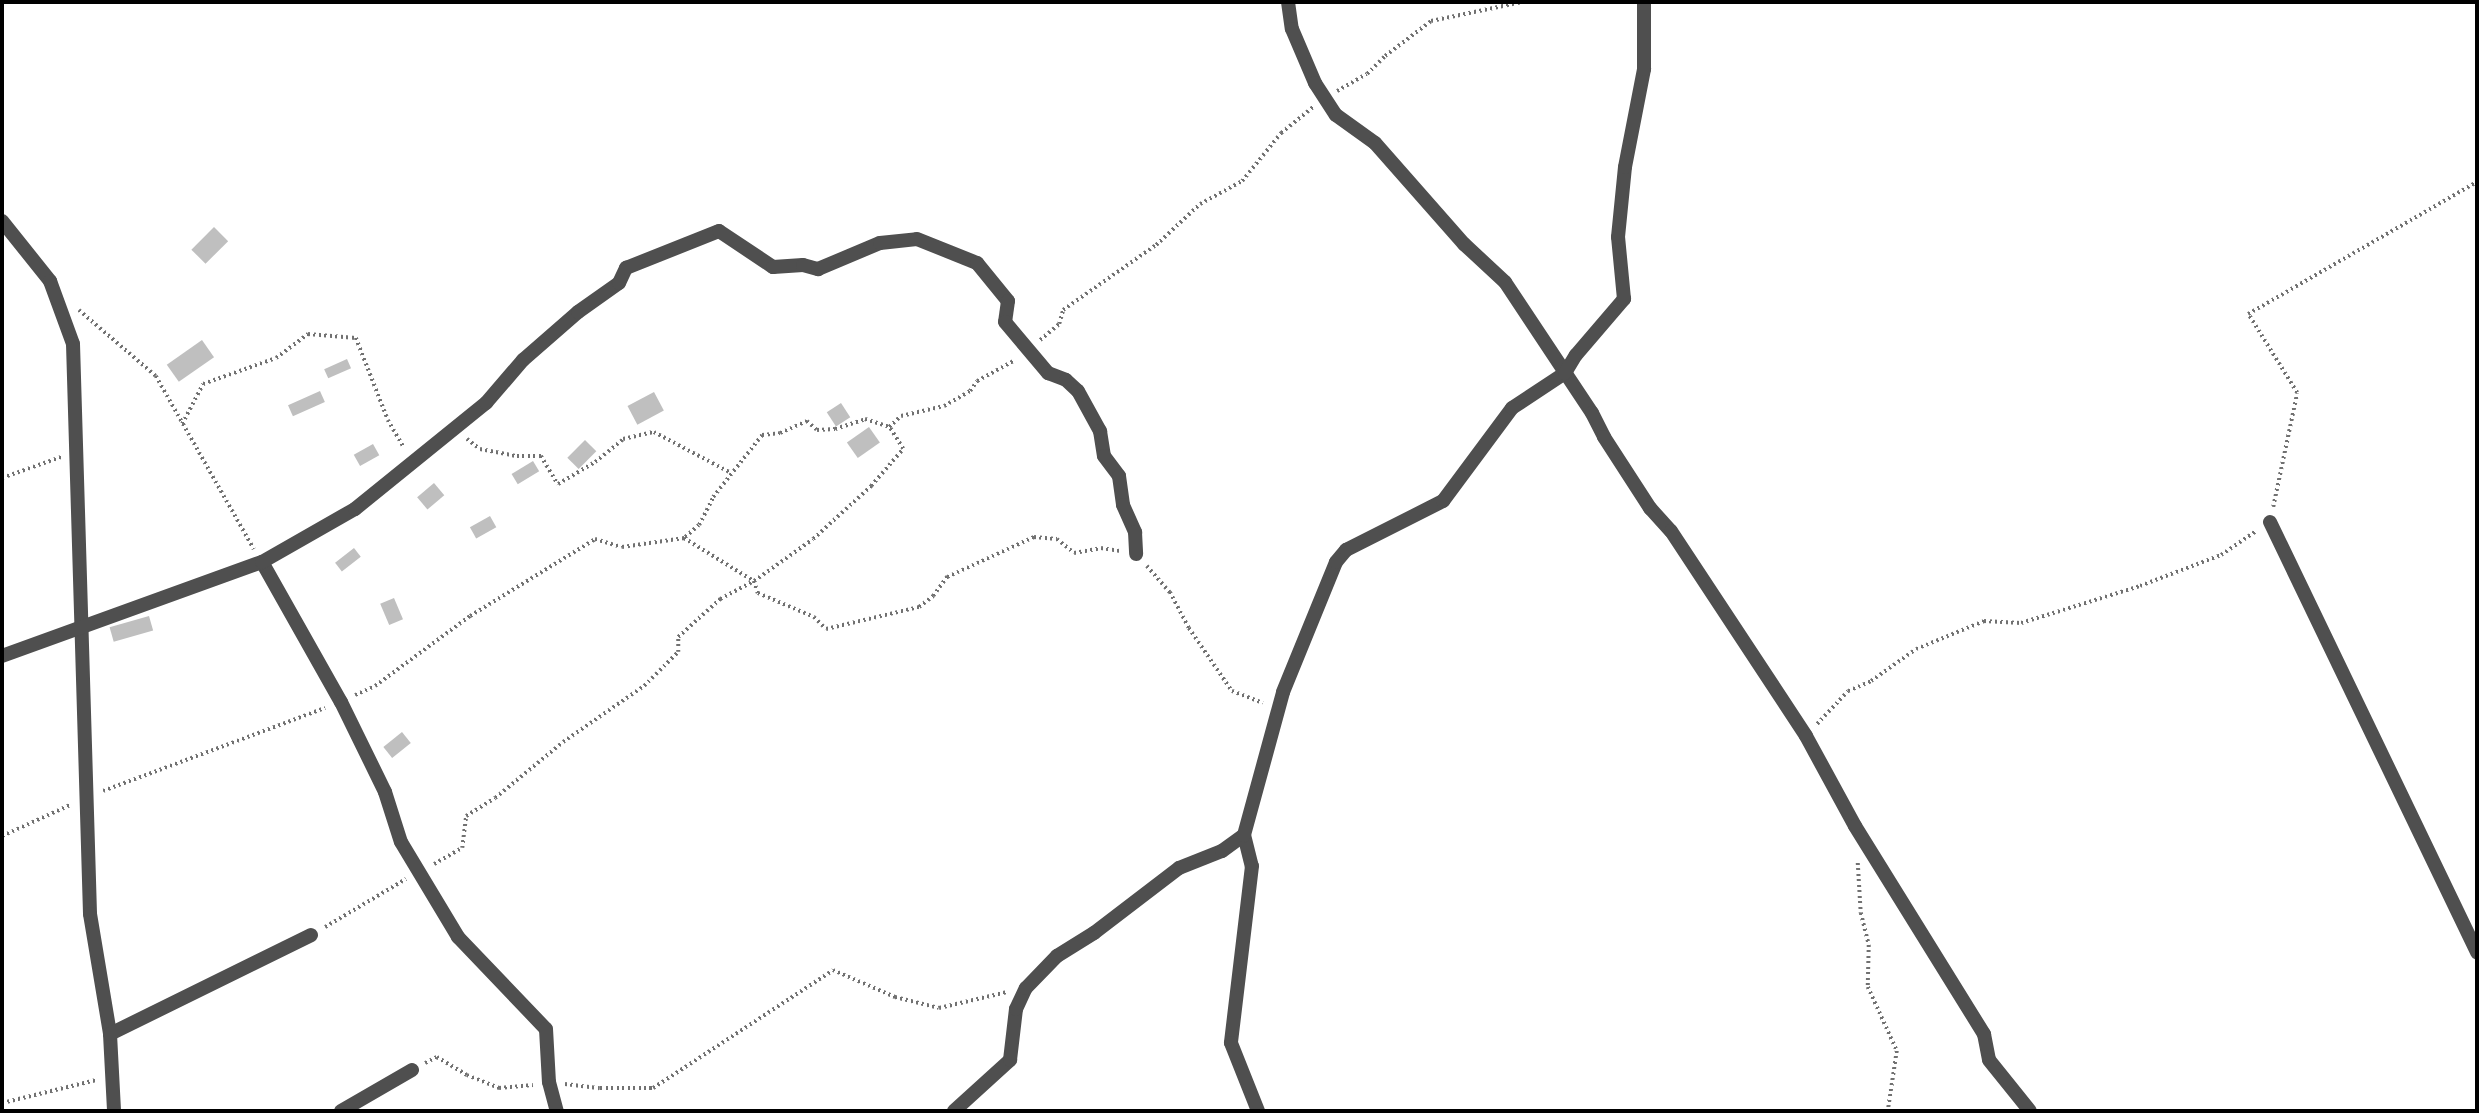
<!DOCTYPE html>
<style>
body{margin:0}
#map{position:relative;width:2479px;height:1113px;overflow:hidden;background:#fff;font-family:"PT Sans",sans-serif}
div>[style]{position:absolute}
.building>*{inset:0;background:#bfbfbf;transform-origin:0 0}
.path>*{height:3.5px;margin-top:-1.75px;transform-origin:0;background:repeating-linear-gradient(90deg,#717171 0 2px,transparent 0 5.5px)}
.street>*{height:14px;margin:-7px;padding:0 7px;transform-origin:7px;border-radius:7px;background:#4f4f4f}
span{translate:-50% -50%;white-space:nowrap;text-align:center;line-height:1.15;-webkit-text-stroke:7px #fff;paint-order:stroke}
.frame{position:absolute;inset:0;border:4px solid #000;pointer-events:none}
</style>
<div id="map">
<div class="building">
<i style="left:214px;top:227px;width:20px;height:32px;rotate:45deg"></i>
<i style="left:202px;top:340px;width:21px;height:43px;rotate:55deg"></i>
<i style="left:347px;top:359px;width:10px;height:25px;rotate:66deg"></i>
<i style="left:320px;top:391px;width:12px;height:35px;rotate:66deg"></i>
<i style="left:654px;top:392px;width:21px;height:30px;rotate:62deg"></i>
<i style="left:841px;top:403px;width:17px;height:17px;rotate:57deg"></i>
<i style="left:869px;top:427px;width:19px;height:27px;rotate:55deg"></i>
<i style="left:585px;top:440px;width:16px;height:25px;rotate:45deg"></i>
<i style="left:373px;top:444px;width:13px;height:22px;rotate:61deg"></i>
<i style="left:533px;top:461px;width:12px;height:25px;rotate:59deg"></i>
<i style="left:434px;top:483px;width:16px;height:22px;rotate:50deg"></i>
<i style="left:490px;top:516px;width:13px;height:23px;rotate:61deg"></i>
<i style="left:354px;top:548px;width:11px;height:24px;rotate:52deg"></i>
<i style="left:394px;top:598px;width:23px;height:15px;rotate:67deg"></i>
<i style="left:149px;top:616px;width:15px;height:41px;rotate:74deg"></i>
<i style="left:402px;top:732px;width:14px;height:24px;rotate:51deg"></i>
</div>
<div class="path">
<i style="left:1337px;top:91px;width:34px;rotate:-30deg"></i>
<i style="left:1367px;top:74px;width:25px;rotate:-45deg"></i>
<i style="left:1385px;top:56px;width:58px;rotate:-37.3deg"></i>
<i style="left:1431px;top:21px;width:93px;rotate:-11.8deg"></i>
<i style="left:79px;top:310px;width:101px;rotate:40.6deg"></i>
<i style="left:156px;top:376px;width:199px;rotate:60.5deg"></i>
<i style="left:1040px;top:340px;width:25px;rotate:-40deg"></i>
<i style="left:1059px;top:324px;width:15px;rotate:-74deg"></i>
<i style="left:1063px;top:310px;width:113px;rotate:-35deg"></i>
<i style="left:1156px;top:245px;width:60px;rotate:-43deg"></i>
<i style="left:1200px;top:204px;width:48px;rotate:-28.7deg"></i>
<i style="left:1242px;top:181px;width:62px;rotate:-50.9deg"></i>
<i style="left:1281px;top:133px;width:41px;rotate:-39.1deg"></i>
<i style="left:182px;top:424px;width:45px;rotate:-62.3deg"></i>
<i style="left:203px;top:384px;width:77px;rotate:-19.6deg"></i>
<i style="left:276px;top:358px;width:40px;rotate:-37deg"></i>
<i style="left:308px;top:334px;width:48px;rotate:4.8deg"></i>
<i style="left:356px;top:338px;width:88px;rotate:68.7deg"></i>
<i style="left:388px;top:420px;width:32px;rotate:60deg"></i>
<i style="left:467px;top:439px;width:16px;rotate:38deg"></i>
<i style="left:480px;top:449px;width:38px;rotate:11deg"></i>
<i style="left:517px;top:456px;width:24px"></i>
<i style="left:541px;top:456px;width:33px;rotate:59deg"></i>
<i style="left:558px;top:484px;width:43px;rotate:-30.7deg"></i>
<i style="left:595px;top:462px;width:36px;rotate:-39deg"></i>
<i style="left:623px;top:439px;width:32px;rotate:-13deg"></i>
<i style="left:654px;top:432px;width:87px;rotate:28deg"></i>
<i style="left:2px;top:478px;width:63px;rotate:-19.6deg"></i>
<i style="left:2273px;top:507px;width:116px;rotate:-78.1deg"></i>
<i style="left:2297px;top:393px;width:93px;rotate:-121.8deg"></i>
<i style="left:2248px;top:314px;width:264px;rotate:-30deg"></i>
<i style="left:685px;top:537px;width:18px;rotate:-41deg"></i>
<i style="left:699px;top:525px;width:31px;rotate:-63deg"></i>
<i style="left:713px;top:497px;width:79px;rotate:-51.7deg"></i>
<i style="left:762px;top:435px;width:18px;rotate:-6deg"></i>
<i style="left:780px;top:433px;width:30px;rotate:-24deg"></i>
<i style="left:807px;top:421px;width:13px;rotate:42deg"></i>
<i style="left:817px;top:430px;width:18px;rotate:-3deg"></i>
<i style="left:835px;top:429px;width:32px;rotate:-18deg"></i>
<i style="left:865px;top:419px;width:25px;rotate:18deg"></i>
<i style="left:889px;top:427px;width:16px;rotate:-43deg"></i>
<i style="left:901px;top:416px;width:44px;rotate:-13.1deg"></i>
<i style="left:944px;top:406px;width:30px;rotate:-30deg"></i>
<i style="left:970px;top:391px;width:12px;rotate:-55deg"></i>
<i style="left:977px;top:381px;width:43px;rotate:-28.9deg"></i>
<i style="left:1147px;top:566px;width:35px;rotate:49deg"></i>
<i style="left:1170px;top:592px;width:41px;rotate:62.2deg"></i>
<i style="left:1189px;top:628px;width:76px;rotate:55.7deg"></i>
<i style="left:1232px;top:691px;width:33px;rotate:21deg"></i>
<i style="left:355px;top:695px;width:22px;rotate:-24deg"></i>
<i style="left:375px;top:686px;width:118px;rotate:-36.4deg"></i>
<i style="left:470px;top:616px;width:147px;rotate:-31.6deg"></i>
<i style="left:595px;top:539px;width:28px;rotate:17deg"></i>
<i style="left:622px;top:547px;width:63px;rotate:-8.3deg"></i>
<i style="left:684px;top:538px;width:82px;rotate:31.6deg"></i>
<i style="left:754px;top:581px;width:13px;rotate:72deg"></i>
<i style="left:758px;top:593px;width:61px;rotate:23.2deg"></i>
<i style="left:814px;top:617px;width:17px;rotate:45deg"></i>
<i style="left:826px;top:629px;width:96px;rotate:-13.3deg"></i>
<i style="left:919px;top:607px;width:18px;rotate:-38deg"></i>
<i style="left:933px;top:596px;width:24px;rotate:-54deg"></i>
<i style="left:947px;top:577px;width:96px;rotate:-24.7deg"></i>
<i style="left:1034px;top:537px;width:23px;rotate:5deg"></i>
<i style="left:1057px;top:539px;width:22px;rotate:39deg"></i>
<i style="left:1074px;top:553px;width:27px;rotate:-10deg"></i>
<i style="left:1101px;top:548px;width:20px;rotate:9deg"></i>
<i style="left:1817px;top:724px;width:45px;rotate:-46.8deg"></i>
<i style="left:1848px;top:691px;width:25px;rotate:-23deg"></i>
<i style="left:1871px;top:681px;width:55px;rotate:-35.4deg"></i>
<i style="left:1916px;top:649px;width:74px;rotate:-22.4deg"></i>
<i style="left:1984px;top:621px;width:37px;rotate:3deg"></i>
<i style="left:2021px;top:623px;width:125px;rotate:-17.3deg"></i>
<i style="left:2140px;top:586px;width:87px;rotate:-20.9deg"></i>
<i style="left:2221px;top:555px;width:42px;rotate:-34.4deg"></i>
<i style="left:103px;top:791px;width:237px;rotate:-20.5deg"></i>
<i style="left:2px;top:836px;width:75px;rotate:-24.5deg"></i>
<i style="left:1858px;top:863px;width:50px;rotate:86.6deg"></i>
<i style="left:1861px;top:913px;width:33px;rotate:76deg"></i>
<i style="left:1869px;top:945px;width:42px;rotate:91.4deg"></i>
<i style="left:1868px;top:987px;width:70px;rotate:65.6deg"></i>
<i style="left:1897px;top:1051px;width:61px;rotate:98.5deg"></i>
<i style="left:434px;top:864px;width:32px;rotate:-30deg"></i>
<i style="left:462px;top:848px;width:32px;rotate:-83deg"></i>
<i style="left:466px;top:816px;width:34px;rotate:-32deg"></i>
<i style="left:495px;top:798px;width:88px;rotate:-39.5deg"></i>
<i style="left:563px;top:742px;width:98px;rotate:-34.7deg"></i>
<i style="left:644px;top:686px;width:48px;rotate:-45deg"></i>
<i style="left:678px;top:652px;width:15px;rotate:-90deg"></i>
<i style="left:678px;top:637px;width:57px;rotate:-42.1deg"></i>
<i style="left:720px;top:599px;width:38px;rotate:-28deg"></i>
<i style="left:754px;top:581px;width:72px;rotate:-35.4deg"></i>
<i style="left:813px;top:539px;width:79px;rotate:-42.4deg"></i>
<i style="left:871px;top:486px;width:49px;rotate:-49.1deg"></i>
<i style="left:903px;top:449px;width:26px;rotate:-122deg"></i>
<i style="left:325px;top:927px;width:94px;rotate:-30.7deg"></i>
<i style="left:425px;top:1063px;width:13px;rotate:-27deg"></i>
<i style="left:437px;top:1057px;width:35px;rotate:31deg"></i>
<i style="left:467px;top:1075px;width:35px;rotate:22deg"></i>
<i style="left:499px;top:1088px;width:34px;rotate:-5deg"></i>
<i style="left:565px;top:1084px;width:35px;rotate:7deg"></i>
<i style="left:600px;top:1088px;width:53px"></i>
<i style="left:653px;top:1088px;width:215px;rotate:-33.2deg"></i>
<i style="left:833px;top:970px;width:68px;rotate:23.5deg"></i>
<i style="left:895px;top:997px;width:45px;rotate:14deg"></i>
<i style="left:939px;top:1008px;width:70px;rotate:-13.2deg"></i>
<i style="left:2px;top:1103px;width:97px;rotate:-13.7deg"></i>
</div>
<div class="street">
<i style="left:1288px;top:2px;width:27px;rotate:82deg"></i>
<i style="left:1292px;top:29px;width:59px;rotate:66.9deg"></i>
<i style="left:1315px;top:83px;width:38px;rotate:57deg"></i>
<i style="left:1336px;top:115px;width:48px;rotate:35.7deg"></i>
<i style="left:1375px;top:143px;width:135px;rotate:48.6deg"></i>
<i style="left:1464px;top:244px;width:56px;rotate:42.8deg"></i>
<i style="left:1505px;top:282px;width:157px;rotate:56.4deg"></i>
<i style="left:1592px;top:413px;width:27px;rotate:63deg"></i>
<i style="left:1604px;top:437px;width:85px;rotate:57.1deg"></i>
<i style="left:1650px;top:508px;width:31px;rotate:48deg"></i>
<i style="left:1671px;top:531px;width:245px;rotate:56.6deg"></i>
<i style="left:1806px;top:736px;width:102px;rotate:61.4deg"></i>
<i style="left:1855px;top:826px;width:245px;rotate:58.2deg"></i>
<i style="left:1984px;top:1034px;width:26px;rotate:79deg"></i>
<i style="left:1989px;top:1060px;width:65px;rotate:51.2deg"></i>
<i style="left:2px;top:221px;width:77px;rotate:51.3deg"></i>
<i style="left:50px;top:281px;width:67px;rotate:69.9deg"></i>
<i style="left:73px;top:344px;width:570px;rotate:88.29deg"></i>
<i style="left:90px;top:914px;width:122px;rotate:80.5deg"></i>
<i style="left:110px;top:1034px;width:77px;rotate:87deg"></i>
<i style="left:2270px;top:522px;width:478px;rotate:64.3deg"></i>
<i style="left:262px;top:562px;width:161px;rotate:60.6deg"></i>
<i style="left:341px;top:702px;width:100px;rotate:63.9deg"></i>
<i style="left:385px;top:792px;width:52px;rotate:72.3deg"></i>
<i style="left:401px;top:842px;width:111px;rotate:59deg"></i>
<i style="left:458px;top:937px;width:127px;rotate:46.3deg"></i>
<i style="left:546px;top:1029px;width:53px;rotate:86.8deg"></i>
<i style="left:549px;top:1082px;width:30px;rotate:75deg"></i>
<i style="left:2px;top:656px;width:276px;rotate:-19.9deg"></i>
<i style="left:262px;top:562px;width:107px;rotate:-29.7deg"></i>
<i style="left:355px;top:509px;width:169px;rotate:-39deg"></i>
<i style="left:486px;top:403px;width:57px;rotate:-49.3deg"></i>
<i style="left:523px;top:360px;width:73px;rotate:-41.1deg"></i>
<i style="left:578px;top:312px;width:50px;rotate:-35.3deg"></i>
<i style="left:619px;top:283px;width:17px;rotate:-65deg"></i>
<i style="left:626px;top:268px;width:100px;rotate:-21.7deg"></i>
<i style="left:719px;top:231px;width:65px;rotate:33.7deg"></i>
<i style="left:773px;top:267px;width:30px;rotate:-4deg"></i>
<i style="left:803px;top:265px;width:16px;rotate:15deg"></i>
<i style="left:818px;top:269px;width:67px;rotate:-22.8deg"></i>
<i style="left:880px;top:243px;width:37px;rotate:-6deg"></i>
<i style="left:917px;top:239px;width:65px;rotate:21.8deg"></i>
<i style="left:977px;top:263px;width:49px;rotate:50.8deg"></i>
<i style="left:1008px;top:301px;width:21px;rotate:98deg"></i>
<i style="left:1005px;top:322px;width:67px;rotate:49.9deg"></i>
<i style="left:1048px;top:373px;width:19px;rotate:21deg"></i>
<i style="left:1066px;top:380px;width:16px;rotate:43deg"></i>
<i style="left:1078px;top:391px;width:46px;rotate:61.2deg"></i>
<i style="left:1100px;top:431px;width:25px;rotate:81deg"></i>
<i style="left:1104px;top:456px;width:25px;rotate:53deg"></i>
<i style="left:1119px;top:476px;width:29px;rotate:82deg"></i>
<i style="left:1123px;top:505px;width:30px;rotate:66deg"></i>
<i style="left:1135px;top:532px;width:22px;rotate:87deg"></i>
<i style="left:1244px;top:835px;width:32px;rotate:76deg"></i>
<i style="left:1252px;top:866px;width:178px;rotate:96.8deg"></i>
<i style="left:1231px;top:1043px;width:73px;rotate:68.3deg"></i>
<i style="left:110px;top:1034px;width:224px;rotate:-26.2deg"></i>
<i style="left:341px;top:1111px;width:82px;rotate:-30deg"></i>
<i style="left:954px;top:1111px;width:76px;rotate:-42.3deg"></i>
<i style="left:1010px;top:1060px;width:51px;rotate:-83.3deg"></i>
<i style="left:1016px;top:1009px;width:23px;rotate:-65deg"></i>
<i style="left:1026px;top:988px;width:45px;rotate:-45.9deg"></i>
<i style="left:1057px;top:956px;width:44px;rotate:-31.9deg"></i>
<i style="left:1094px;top:933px;width:107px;rotate:-37.4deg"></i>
<i style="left:1179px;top:868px;width:46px;rotate:-21.6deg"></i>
<i style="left:1222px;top:851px;width:27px;rotate:-36deg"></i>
<i style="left:1244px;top:835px;width:148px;rotate:-74.7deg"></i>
<i style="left:1283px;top:692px;width:140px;rotate:-67.8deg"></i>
<i style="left:1336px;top:562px;width:16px;rotate:-50deg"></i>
<i style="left:1346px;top:550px;width:109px;rotate:-26.8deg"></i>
<i style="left:1443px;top:501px;width:116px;rotate:-53.4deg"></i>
<i style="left:1512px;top:408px;width:64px;rotate:-33.4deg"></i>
<i style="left:1565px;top:373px;width:21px;rotate:-59deg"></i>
<i style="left:1576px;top:355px;width:74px;rotate:-49.4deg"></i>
<i style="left:1624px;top:299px;width:62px;rotate:-95.5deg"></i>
<i style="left:1618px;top:237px;width:70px;rotate:-84.3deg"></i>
<i style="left:1625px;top:167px;width:100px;rotate:-79deg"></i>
<i style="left:1644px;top:69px;width:67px;rotate:-90deg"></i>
</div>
<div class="frame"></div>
</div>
